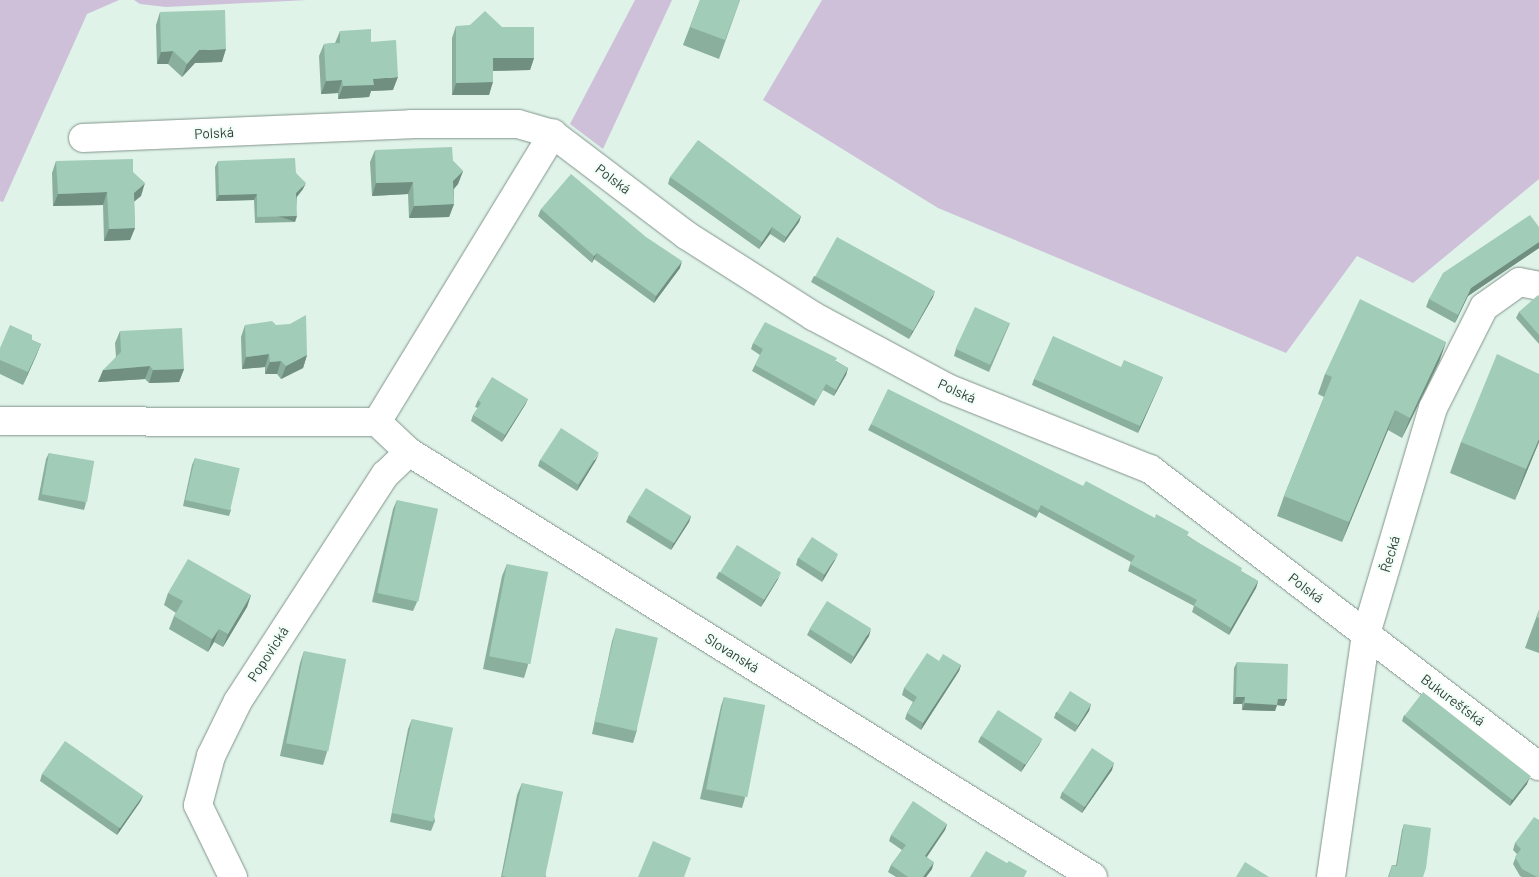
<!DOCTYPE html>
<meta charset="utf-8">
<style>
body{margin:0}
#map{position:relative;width:1539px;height:877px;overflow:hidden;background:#dff3e9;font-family:Barlow,sans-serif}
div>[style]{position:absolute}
.green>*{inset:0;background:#cec0d9}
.roads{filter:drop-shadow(0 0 1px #82948b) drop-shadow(0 0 1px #82948b)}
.minor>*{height:28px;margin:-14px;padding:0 14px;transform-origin:14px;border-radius:14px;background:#fff}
.wall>*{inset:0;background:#8aaf9d}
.shaded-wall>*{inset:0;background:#718f80;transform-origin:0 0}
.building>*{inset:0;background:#a1ccb7;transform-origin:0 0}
span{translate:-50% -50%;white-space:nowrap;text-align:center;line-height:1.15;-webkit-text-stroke:4px #effff7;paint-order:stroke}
.street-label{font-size:14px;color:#343c38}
</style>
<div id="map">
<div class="green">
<i style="clip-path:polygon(0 0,119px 0,87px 14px,3px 202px,0 201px)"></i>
<i style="clip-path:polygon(134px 0,307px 0,166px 7px,140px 4px)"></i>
<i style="clip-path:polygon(635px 0,672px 0,603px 149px,570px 124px)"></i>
<i style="clip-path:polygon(822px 0,1539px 0,1539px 179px,1413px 283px,1357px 256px,1286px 353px,938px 208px,763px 100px)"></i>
</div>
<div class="roads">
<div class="minor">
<i style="left:83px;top:138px;width:328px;rotate:-2.4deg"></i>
<i style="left:411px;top:124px;width:107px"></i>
<i style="left:518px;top:124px;width:36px;rotate:16deg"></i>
<i style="left:553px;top:134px;width:167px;rotate:37.2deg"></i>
<i style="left:686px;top:235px;width:151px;rotate:32.5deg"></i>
<i style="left:813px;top:316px;width:152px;rotate:28.2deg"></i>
<i style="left:947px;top:388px;width:219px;rotate:21.8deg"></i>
<i style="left:1150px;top:469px;width:489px;rotate:37.4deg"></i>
<i style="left:0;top:421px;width:377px;rotate:0.2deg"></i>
<i style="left:377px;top:422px;width:44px;rotate:43.2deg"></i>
<i style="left:409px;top:452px;width:805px;rotate:31.85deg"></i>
<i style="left:377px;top:422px;width:338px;rotate:-58.6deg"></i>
<i style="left:233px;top:877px;width:80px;rotate:-115.9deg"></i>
<i style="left:198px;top:805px;width:51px;rotate:-75.1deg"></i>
<i style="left:211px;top:756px;width:61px;rotate:-63.9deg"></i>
<i style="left:238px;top:701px;width:270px;rotate:-57deg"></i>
<i style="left:385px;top:475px;width:33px;rotate:-44deg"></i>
<i style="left:1331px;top:877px;width:246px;rotate:-81.8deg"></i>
<i style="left:1366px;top:634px;width:236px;rotate:-73.5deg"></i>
<i style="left:1433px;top:408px;width:113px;rotate:-63.2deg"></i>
<i style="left:1484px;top:307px;width:43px;rotate:-35.5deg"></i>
<i style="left:1519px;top:282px;width:20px;rotate:11deg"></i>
</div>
</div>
<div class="wall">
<i style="clip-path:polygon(700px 0,740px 0,719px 59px,683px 45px)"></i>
<i style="clip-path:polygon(160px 12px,222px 62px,195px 63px,182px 77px,168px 64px,157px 64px,156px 25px)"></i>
<i style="clip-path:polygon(456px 26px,534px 58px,530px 70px,493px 71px,489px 95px,452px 95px,452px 38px)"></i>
<i style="clip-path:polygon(340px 31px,371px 42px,393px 90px,371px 91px,369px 97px,338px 99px,338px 93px,321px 94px,319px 56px,324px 44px,335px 43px)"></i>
<i style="clip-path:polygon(375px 150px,453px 161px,463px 171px,458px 184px,454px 189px,454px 204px,449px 217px,409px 218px,408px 194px,372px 196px,370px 162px)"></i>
<i style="clip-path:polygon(56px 161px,133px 172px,141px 196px,134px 201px,135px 228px,130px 240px,104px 241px,103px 205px,53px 206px,52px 173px)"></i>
<i style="clip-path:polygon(218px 161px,296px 173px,303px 189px,297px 197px,295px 222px,255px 223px,254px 200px,216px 201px,215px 167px)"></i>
<i style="clip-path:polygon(670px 177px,801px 216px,799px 222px,784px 243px,770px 234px,759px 249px,668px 184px)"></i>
<i style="clip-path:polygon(541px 209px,680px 268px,654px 303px,594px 259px,592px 263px,538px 216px)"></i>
<i style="clip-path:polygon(1539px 227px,1539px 248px,1468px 296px,1455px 323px,1426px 307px,1429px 299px)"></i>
<i style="clip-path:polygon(814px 276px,933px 297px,909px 339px,811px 282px)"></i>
<i style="clip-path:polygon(1539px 296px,1539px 344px,1516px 318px,1519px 312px)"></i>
<i style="clip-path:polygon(1010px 323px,989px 372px,954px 356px,956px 349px)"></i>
<i style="clip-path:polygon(245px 325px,307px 355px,303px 368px,281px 379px,277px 374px,265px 374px,265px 367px,242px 369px,241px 337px)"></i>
<i style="clip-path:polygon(120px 331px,184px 369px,179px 382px,149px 383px,145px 379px,98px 382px,116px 357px,115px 343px)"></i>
<i style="clip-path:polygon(32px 340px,41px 344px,36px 356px,23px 385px,0 374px,0 348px)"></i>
<i style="clip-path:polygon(1446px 342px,1439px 362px,1402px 438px,1388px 430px,1342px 542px,1277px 516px,1284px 496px,1324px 397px,1318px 394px,1325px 374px)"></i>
<i style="clip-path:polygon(753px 343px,836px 361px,848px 368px,846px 375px,834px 396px,823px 390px,814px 406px,752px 371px,760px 355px,751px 349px)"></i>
<i style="clip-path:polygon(1539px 374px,1539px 442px,1515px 500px,1450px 473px,1461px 442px)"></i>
<i style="clip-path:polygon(1163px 377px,1138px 433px,1032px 385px,1034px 379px)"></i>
<i style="clip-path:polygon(528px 399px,525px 405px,502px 442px,471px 421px,473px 415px,478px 408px,475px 407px,478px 400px)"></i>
<i style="clip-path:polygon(871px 424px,1083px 486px,1188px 536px,1241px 571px,1258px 581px,1256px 588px,1229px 635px,1192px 612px,1194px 606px,1128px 571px,1131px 562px,1039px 512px,1036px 518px,868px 430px)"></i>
<i style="clip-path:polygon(49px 453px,86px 503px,84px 510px,38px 500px,46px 459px)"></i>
<i style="clip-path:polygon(195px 458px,231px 510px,229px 516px,183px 506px,192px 465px)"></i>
<i style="clip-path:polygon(540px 460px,596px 460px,577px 491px,538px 466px)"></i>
<i style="clip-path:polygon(397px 500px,417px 602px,413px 611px,372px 602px,393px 509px)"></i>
<i style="clip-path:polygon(629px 515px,691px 516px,689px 522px,671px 550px,626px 522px)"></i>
<i style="clip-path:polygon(798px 558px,835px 560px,822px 582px,796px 565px)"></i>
<i style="clip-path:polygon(507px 564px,528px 665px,524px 678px,483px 669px,502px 576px)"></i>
<i style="clip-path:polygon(719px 572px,778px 579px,761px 607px,716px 578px)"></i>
<i style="clip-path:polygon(168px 593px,251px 595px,247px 607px,223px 647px,214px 642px,208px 652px,169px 629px,174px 616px,176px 613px,164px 605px)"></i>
<i style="clip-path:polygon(1539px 610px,1539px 653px,1525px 648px)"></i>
<i style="clip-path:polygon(616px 628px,637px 730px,633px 743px,592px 734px,612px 641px)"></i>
<i style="clip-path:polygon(810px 629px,869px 636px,851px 664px,807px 635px)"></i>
<i style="clip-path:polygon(304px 651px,327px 752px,323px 765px,280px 756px,300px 663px)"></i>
<i style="clip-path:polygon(939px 661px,961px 665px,959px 671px,921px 730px,905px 719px,907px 713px,913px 702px,902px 695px,904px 688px)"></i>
<i style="clip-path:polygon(1237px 662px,1287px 699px,1284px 706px,1277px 705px,1275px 711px,1242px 710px,1242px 704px,1233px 704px,1234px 668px)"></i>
<i style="clip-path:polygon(724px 697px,745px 798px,742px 808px,700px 799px,721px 706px)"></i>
<i style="clip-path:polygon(1091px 704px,1089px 711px,1075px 732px,1054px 718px,1056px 712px)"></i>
<i style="clip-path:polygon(1404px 715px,1527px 784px,1510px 806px,1402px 721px)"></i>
<i style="clip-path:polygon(412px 719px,435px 821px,431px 831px,390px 822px,408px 729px)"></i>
<i style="clip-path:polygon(981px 736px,1042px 739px,1039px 745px,1021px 772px,978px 742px)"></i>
<i style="clip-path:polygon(1112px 770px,1082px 813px,1060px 798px,1062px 792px)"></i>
<i style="clip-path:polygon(42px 774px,143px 796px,140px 802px,117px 835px,40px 781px)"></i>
<i style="clip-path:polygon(522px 783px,546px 877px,501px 877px,517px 795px)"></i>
<i style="clip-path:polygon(1539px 820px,1539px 877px,1522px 877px,1520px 876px,1513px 864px,1517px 854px,1513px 850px,1515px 843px)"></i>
<i style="clip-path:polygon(947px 824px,945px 830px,927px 857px,932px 869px,926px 877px,896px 877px,888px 872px,891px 865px,902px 850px,889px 841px,891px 835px)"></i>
<i style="clip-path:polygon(1404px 824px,1423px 877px,1388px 877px,1392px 865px,1396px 865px,1402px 830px)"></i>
</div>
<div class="shaded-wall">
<i style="clip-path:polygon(226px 49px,222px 62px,195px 63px,182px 77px,187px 64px,199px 50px)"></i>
<i style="clip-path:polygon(173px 51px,168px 64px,157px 64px,161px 52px)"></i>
<i style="clip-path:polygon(493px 58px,534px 58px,530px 70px,489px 71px)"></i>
<i style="clip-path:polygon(398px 77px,393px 90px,371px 91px,369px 97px,338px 99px,343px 86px,373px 79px)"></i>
<i style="clip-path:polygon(342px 80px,338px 93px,321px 94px,326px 81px)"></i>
<i style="clip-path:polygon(493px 82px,489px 95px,452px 95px,456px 83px)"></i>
<i style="clip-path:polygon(463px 171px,458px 184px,449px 194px,453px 181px)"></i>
<i style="clip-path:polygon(413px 182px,408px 194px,372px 196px,376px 183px)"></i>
<i style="clip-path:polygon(145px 183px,141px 196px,129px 206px,134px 193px)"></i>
<i style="clip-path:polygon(306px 183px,303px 189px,294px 200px,296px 193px)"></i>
<i style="clip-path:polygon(107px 192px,103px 205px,53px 206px,58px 194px)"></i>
<i style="clip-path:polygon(257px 194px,254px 200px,216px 201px,219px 195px)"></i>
<i style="clip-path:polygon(454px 204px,449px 217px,409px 218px,414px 206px)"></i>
<i style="left:297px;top:216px;width:6px;height:40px;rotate:108deg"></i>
<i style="clip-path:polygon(801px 216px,799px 222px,784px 243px,786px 237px)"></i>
<i style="clip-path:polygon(772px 227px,770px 234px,759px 249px,762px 242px)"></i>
<i style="clip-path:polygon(135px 228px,130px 240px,104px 241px,109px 229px)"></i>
<i style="clip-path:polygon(1539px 242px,1539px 248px,1468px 296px,1455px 323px,1458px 315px,1471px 288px)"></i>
<i style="clip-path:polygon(597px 253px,592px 263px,594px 256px)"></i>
<i style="clip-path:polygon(682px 261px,680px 268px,654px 303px,656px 296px)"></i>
<i style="clip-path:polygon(935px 291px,933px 297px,909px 339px,912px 332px)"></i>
<i style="clip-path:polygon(1446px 342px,1439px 362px,1402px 438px,1410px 418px)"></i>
<i style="clip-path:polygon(41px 344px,36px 356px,23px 385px,28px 372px)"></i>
<i style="clip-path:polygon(269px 354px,265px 367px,242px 369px,246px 357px)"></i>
<i style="clip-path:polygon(307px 355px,303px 368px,281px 379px,286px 366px)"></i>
<i style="clip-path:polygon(281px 361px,277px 374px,265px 374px,270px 362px)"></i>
<i style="clip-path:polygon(150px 366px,145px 379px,98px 382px,103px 370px)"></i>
<i style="clip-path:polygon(848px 368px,846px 375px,834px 396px,836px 390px)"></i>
<i style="clip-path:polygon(184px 369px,179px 382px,149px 383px,153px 370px)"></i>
<i style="clip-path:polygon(1163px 377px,1160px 384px,1138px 433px,1140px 426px)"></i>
<i style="clip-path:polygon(528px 399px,525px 405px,502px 442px,505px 435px)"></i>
<i style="clip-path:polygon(1395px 410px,1388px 430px,1342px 542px,1349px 522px)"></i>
<i style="clip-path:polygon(1539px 439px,1539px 442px,1515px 500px,1526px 469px)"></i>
<i style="clip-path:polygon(599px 453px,596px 460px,577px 491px,579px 485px)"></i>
<i style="clip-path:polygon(691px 516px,689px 522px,671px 550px,673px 544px)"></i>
<i style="clip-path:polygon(838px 554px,835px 560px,822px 582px,824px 575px)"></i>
<i style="clip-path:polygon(781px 573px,778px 579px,761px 607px,764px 600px)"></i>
<i style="clip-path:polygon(1258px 581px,1256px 588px,1229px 635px,1231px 628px)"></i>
<i style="clip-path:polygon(251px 595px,247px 607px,223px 647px,228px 634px)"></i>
<i style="clip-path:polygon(219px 629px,214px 642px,208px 652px,212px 639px)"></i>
<i style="clip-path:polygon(871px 629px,869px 636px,851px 664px,854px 657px)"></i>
<i style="clip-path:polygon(961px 665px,959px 671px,921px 730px,923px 723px)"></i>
<i style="clip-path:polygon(1236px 697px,1245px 697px,1242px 704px,1233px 704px)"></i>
<i style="clip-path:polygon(1278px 699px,1287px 699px,1284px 706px,1277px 705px,1275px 711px,1242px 710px,1245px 703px)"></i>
<i style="clip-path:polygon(1091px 704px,1089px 711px,1075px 732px,1078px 726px)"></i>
<i style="clip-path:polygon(1042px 739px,1039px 745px,1021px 772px,1024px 765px)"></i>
<i style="clip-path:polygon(1114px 763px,1112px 770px,1082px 813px,1084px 807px)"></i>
<i style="clip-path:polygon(1530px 777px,1527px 784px,1510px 806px,1512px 799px)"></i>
<i style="clip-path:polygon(143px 796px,140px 802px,117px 835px,119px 828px)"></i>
<i style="clip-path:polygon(947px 824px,945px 830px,923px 862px,925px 856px)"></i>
<i style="clip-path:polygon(934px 862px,932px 869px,926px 877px,923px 877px)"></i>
</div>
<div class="building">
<i style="clip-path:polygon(700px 0,740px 0,725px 40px,690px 27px)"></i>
<i style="clip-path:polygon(225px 10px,226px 49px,199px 50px,187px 64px,173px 51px,161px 52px,160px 12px)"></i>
<i style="clip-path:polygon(485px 11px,502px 27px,534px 27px,534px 58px,493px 58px,493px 82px,456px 83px,456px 26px,470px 25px)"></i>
<i style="clip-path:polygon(371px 29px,371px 42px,396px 40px,398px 77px,373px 79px,374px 85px,343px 86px,342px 80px,326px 81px,324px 44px,340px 43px,340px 31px)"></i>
<i style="clip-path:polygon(698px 140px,801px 216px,786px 237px,772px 227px,762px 242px,670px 177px)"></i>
<i style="clip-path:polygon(452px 147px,453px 161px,463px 171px,453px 181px,454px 204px,414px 206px,413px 182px,376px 183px,375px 150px)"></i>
<i style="clip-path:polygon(295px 158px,296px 173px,306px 183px,296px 193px,297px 216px,257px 217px,257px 194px,219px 195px,218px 161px)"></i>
<i style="clip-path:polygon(133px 159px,133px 172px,145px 183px,134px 193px,135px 228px,109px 229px,107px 192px,58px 194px,56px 161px)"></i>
<i style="clip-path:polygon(571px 174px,646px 237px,682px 261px,656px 296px,597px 253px,594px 256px,541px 209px)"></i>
<i style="clip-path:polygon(1530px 215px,1539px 227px,1539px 242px,1471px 288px,1458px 315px,1429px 299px,1443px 273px)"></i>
<i style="left:837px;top:237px;width:112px;height:45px;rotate:29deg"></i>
<i style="clip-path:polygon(1538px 295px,1539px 296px,1539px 335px,1519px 312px)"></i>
<i style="clip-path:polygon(1360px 299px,1446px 342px,1410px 418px,1395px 410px,1349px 522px,1284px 496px,1332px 377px,1325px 374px)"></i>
<i style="left:975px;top:307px;width:38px;height:46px;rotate:25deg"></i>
<i style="clip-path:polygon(306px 315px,307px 355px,286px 366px,281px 361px,270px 362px,269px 354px,246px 357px,245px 325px,272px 321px,276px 325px,290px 324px)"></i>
<i style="clip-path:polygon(765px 322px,837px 358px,835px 361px,848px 368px,836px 390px,826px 384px,817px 400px,755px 365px,763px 349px,753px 343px)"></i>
<i style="clip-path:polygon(10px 325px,32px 335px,32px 340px,41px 344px,28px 372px,0 360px,0 348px)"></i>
<i style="clip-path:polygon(182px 328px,184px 369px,153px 370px,150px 366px,103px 370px,121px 352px,120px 331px)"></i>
<i style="clip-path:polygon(1053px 336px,1121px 367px,1124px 360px,1163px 377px,1140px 426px,1034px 379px)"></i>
<i style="clip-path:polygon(1497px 354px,1539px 374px,1539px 439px,1526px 469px,1461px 442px)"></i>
<i style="clip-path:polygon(492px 377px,528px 399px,505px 435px,473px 415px,481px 403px,478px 400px)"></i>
<i style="clip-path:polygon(888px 389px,1083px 486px,1086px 481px,1155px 518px,1156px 514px,1189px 532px,1187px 536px,1242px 568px,1241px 571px,1258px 581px,1231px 628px,1194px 605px,1197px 600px,1130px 564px,1135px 556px,1041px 505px,1038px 511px,871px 424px)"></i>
<i style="left:561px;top:428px;width:45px;height:38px;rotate:33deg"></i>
<i style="left:49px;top:453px;width:46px;height:42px;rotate:10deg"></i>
<i style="left:195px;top:458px;width:46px;height:43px;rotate:13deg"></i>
<i style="left:646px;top:488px;width:53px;height:32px;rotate:32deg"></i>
<i style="left:397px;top:500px;width:42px;height:95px;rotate:12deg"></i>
<i style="left:812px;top:537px;width:31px;height:25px;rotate:33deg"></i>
<i style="left:737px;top:545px;width:52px;height:32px;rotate:32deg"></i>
<i style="clip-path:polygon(188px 559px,251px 595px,228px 634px,219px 629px,212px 639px,174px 616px,183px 601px,168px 593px)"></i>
<i style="left:507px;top:564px;width:42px;height:94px;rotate:11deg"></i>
<i style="left:827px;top:601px;width:52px;height:33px;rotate:32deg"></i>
<i style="clip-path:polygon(1539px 610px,1539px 618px,1536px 617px)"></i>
<i style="left:616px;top:628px;width:43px;height:96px;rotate:13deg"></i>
<i style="left:304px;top:651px;width:43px;height:94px;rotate:11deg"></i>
<i style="clip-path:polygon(927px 653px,939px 661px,943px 654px,961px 665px,923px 723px,907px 713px,917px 697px,904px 688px)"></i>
<i style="clip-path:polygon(1237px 662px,1288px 664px,1287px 699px,1278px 699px,1277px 705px,1245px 703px,1245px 697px,1236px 697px)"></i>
<i style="left:1070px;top:691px;width:25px;height:25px;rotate:32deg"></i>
<i style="left:1423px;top:692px;width:137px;height:30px;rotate:38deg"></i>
<i style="left:724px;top:697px;width:42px;height:94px;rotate:11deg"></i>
<i style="left:998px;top:710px;width:53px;height:31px;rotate:33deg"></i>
<i style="left:412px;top:719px;width:42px;height:96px;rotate:12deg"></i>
<i style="left:65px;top:741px;width:95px;height:40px;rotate:35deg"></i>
<i style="left:1092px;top:748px;width:27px;height:53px;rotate:34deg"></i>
<i style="left:522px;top:783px;width:42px;height:95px;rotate:12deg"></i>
<i style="clip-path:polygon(913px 801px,947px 824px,925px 856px,934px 862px,923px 877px,908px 877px,891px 865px,906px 845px,891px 835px)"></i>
<i style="clip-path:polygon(1534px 817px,1539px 820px,1539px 877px,1537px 877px,1522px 869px,1515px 857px,1521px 849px,1515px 843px)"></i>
<i style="clip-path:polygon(1404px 824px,1431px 828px,1426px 868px,1423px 877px,1389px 877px,1392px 865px,1397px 866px)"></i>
<i style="clip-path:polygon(653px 841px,691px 858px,684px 877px,638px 877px)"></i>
<i style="clip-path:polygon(986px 851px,1007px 863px,1009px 861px,1027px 871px,1024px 877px,970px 877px)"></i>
<i style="clip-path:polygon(1245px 862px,1269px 877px,1236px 877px)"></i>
</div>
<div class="street-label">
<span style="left:214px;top:133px;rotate:-3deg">Polská</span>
<span style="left:613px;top:179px;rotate:37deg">Polská</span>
<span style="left:957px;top:391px;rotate:24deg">Polská</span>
<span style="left:1390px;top:554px;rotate:-73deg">Řecká</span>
<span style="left:1306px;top:588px;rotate:37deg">Polská</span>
<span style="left:732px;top:653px;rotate:32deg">Slovanská</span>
<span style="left:268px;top:654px;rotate:-57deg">Popovická</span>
<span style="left:1453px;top:700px;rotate:37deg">Bukurešťská</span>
</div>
</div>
